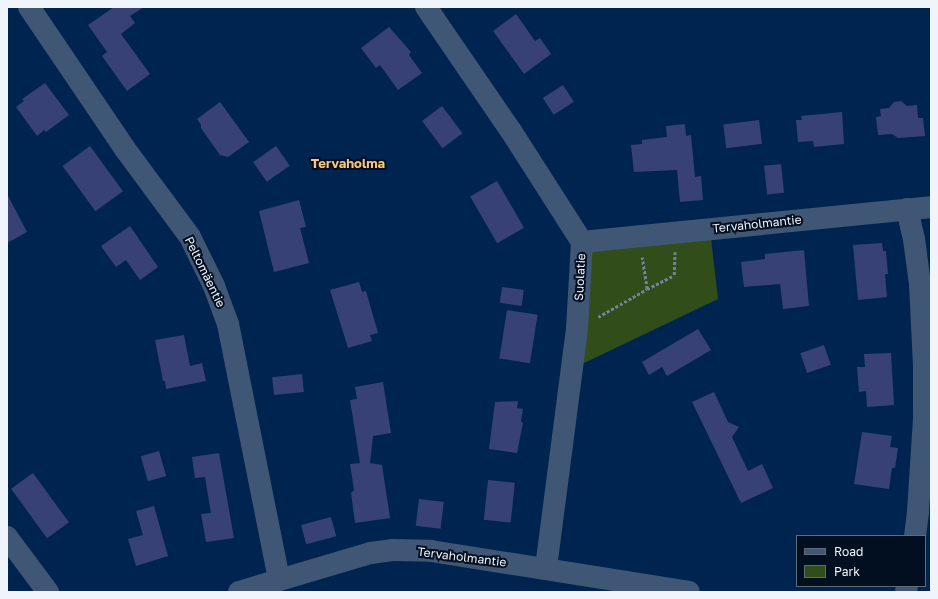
<!DOCTYPE html>
<meta charset="utf-8">
<style>
body{margin:0}
#map{position:relative;width:938px;height:599px;overflow:hidden;background:#002450;font-family:"Golos Text",sans-serif}
div>[style]{position:absolute}
.green>*{inset:0;background:#304d1a}
.building>*{inset:0;background:#384176;transform-origin:0 0}
.path>*{height:2.5px;margin-top:-1.25px;transform-origin:0;background:repeating-linear-gradient(90deg,#6f849f 0 3px,transparent 0 5px)}
.minor>*{height:22px;margin:-11px;padding:0 11px;transform-origin:11px;border-radius:11px;background:#3f5774}
span{translate:-50% -50%;white-space:nowrap;text-align:center;line-height:1.15;-webkit-text-stroke:4px #020f21;paint-order:stroke}
.street-label{font-size:12px;color:#f0f5fb}
.neighbourhood-label{font-size:13px;color:#f6c584;font-weight:700}
.frame{position:absolute;inset:0;border:8px solid #f0f5fb;pointer-events:none}
.legend{position:absolute;left:796px;top:535px;width:130px;height:52px;box-sizing:border-box;background:#020f21;border:1px solid #616b78;margin:0;padding:5px 7px;list-style:none;font-size:12px;color:#f0f5fb}
.legend li{display:flex;align-items:center;gap:8px;height:20px}
.legend b{width:20px;border:1px solid #616b78}
</style>
<div id="map">
<div class="green">
<i style="clip-path:polygon(711px 238px,718px 299px,582px 364px,592px 251px)"></i>
</div>
<div class="building">
<i style="clip-path:polygon(114px 7px,144px 7px,130px 16px,135px 23px,121px 34px,150px 74px,127px 91px,102px 56px,107px 52px,88px 25px)"></i>
<i style="clip-path:polygon(516px 14px,535px 41px,540px 38px,551px 54px,524px 74px,493px 31px)"></i>
<i style="clip-path:polygon(389px 27px,411px 52px,409px 55px,422px 73px,398px 90px,380px 65px,376px 68px,361px 48px)"></i>
<i style="clip-path:polygon(45px 83px,69px 115px,46px 132px,44px 130px,37px 136px,16px 107px,24px 101px,22px 99px)"></i>
<i style="left:563px;top:85px;width:20px;height:24px;rotate:57deg"></i>
<i style="clip-path:polygon(901px 101px,907px 106px,917px 105px,918px 118px,923px 118px,925px 136px,898px 138px,892px 134px,878px 135px,876px 117px,881px 116px,880px 109px,889px 108px,894px 102px)"></i>
<i style="clip-path:polygon(220px 102px,249px 142px,228px 157px,220px 155px,201px 128px,201px 125px,197px 119px)"></i>
<i style="left:442px;top:106px;width:34px;height:25px;rotate:53deg"></i>
<i style="clip-path:polygon(842px 112px,844px 144px,814px 147px,813px 141px,798px 142px,796px 120px,802px 120px,801px 116px)"></i>
<i style="left:759px;top:120px;width:24px;height:36px;rotate:83deg"></i>
<i style="clip-path:polygon(685px 124px,686px 136px,691px 135px,695px 177px,701px 176px,703px 200px,680px 202px,677px 170px,634px 172px,631px 145px,642px 144px,642px 140px,667px 137px,666px 126px)"></i>
<i style="left:90px;top:146px;width:56px;height:34px;rotate:54deg"></i>
<i style="left:276px;top:146px;width:24px;height:28px;rotate:55deg"></i>
<i style="left:781px;top:164px;width:29px;height:17px;rotate:84deg"></i>
<i style="left:497px;top:181px;width:54px;height:31px;rotate:60deg"></i>
<i style="clip-path:polygon(7px 194px,27px 232px,7px 243px)"></i>
<i style="clip-path:polygon(299px 200px,306px 227px,300px 228px,309px 263px,274px 272px,259px 211px)"></i>
<i style="clip-path:polygon(130px 226px,158px 267px,140px 280px,126px 260px,116px 267px,101px 246px)"></i>
<i style="clip-path:polygon(882px 243px,883px 251px,886px 251px,888px 274px,885px 274px,887px 297px,858px 300px,853px 245px)"></i>
<i style="clip-path:polygon(804px 250px,809px 306px,783px 309px,780px 284px,744px 287px,741px 262px,765px 259px,765px 254px)"></i>
<i style="clip-path:polygon(359px 282px,362px 292px,366px 291px,378px 333px,370px 335px,372px 341px,348px 348px,330px 290px)"></i>
<i style="left:502px;top:287px;width:22px;height:16px;rotate:8deg"></i>
<i style="left:507px;top:310px;width:31px;height:49px;rotate:9deg"></i>
<i style="clip-path:polygon(698px 329px,711px 350px,667px 376px,662px 367px,649px 375px,642px 362px)"></i>
<i style="clip-path:polygon(184px 335px,190px 366px,202px 363px,206px 381px,166px 389px,165px 381px,163px 381px,155px 340px)"></i>
<i style="left:824px;top:345px;width:21px;height:25px;rotate:71deg"></i>
<i style="clip-path:polygon(891px 353px,894px 405px,867px 407px,866px 391px,859px 392px,857px 367px,865px 367px,864px 354px)"></i>
<i style="left:302px;top:374px;width:18px;height:30px;rotate:84deg"></i>
<i style="clip-path:polygon(383px 382px,391px 433px,373px 436px,370px 463px,382px 465px,390px 518px,355px 523px,351px 493px,354px 490px,350px 464px,360px 463px,350px 400px,357px 399px,355px 387px)"></i>
<i style="clip-path:polygon(714px 392px,728px 422px,739px 427px,732px 437px,748px 471px,762px 464px,773px 488px,741px 503px,692px 402px)"></i>
<i style="clip-path:polygon(518px 401px,517px 408px,523px 409px,521px 421px,523px 423px,517px 453px,489px 449px,495px 402px)"></i>
<i style="clip-path:polygon(862px 432px,892px 436px,890px 447px,898px 448px,895px 468px,892px 468px,889px 489px,854px 484px)"></i>
<i style="left:159px;top:451px;width:26px;height:19px;rotate:74deg"></i>
<i style="clip-path:polygon(219px 453px,234px 538px,206px 542px,201px 514px,211px 513px,205px 477px,195px 478px,192px 457px)"></i>
<i style="left:33px;top:473px;width:61px;height:27px;rotate:54deg"></i>
<i style="left:488px;top:480px;width:27px;height:40px;rotate:6deg"></i>
<i style="left:419px;top:499px;width:25px;height:27px;rotate:7deg"></i>
<i style="clip-path:polygon(154px 506px,168px 556px,136px 566px,128px 539px,143px 535px,136px 511px)"></i>
<i style="left:331px;top:517px;width:20px;height:31px;rotate:75deg"></i>
</div>
<div class="path">
<i style="left:647px;top:289px;width:30px;rotate:-27deg"></i>
<i style="left:674px;top:275px;width:23px;rotate:-88deg"></i>
<i style="left:598px;top:317px;width:56px;rotate:-29.7deg"></i>
<i style="left:647px;top:289px;width:32px;rotate:-99deg"></i>
</div>
<div class="minor">
<i style="left:29px;top:7px;width:171px;rotate:55.9deg"></i>
<i style="left:125px;top:149px;width:109px;rotate:53.5deg"></i>
<i style="left:190px;top:237px;width:55px;rotate:63.9deg"></i>
<i style="left:214px;top:286px;width:40px;rotate:69.8deg"></i>
<i style="left:228px;top:324px;width:261px;rotate:78.7deg"></i>
<i style="left:426px;top:7px;width:150px;rotate:55.6deg"></i>
<i style="left:511px;top:131px;width:132px;rotate:57.4deg"></i>
<i style="left:582px;top:242px;width:87px;rotate:93.3deg"></i>
<i style="left:577px;top:329px;width:241px;rotate:97.4deg"></i>
<i style="left:907px;top:209px;width:31px;rotate:77deg"></i>
<i style="left:914px;top:239px;width:45px;rotate:82.4deg"></i>
<i style="left:920px;top:284px;width:83px;rotate:87.2deg"></i>
<i style="left:924px;top:367px;width:52px;rotate:90deg"></i>
<i style="left:924px;top:419px;width:93px;rotate:93.7deg"></i>
<i style="left:918px;top:512px;width:24px;rotate:97deg"></i>
<i style="left:582px;top:242px;width:351px;rotate:-5.7deg"></i>
<i style="left:7px;top:537px;width:69px;rotate:53.3deg"></i>
<i style="left:239px;top:592px;width:138px;rotate:-16.5deg"></i>
<i style="left:371px;top:553px;width:21px;rotate:-8deg"></i>
<i style="left:392px;top:550px;width:39px;rotate:1deg"></i>
<i style="left:431px;top:551px;width:261px;rotate:9deg"></i>
<i style="left:906px;top:592px;width:6px;rotate:-81deg"></i>
</div>
<div class="street-label">
<span style="left:757px;top:224px;rotate:-6deg">Tervaholmantie</span>
<span style="left:205px;top:272px;rotate:64deg">Peltomäentie</span>
<span style="left:580px;top:277px;rotate:-87deg">Suolatie</span>
<span style="left:462px;top:557px;rotate:7deg">Tervaholmantie</span>
</div>
<div class="neighbourhood-label">
<span style="left:348px;top:163px">Tervaholma</span>
</div>
<div class="frame"></div>
<ul class="legend">
<li><b style="height:5px;background:#3f5774"></b>Road</li>
<li><b style="height:11px;background:#304d1a"></b>Park</li>
</ul>
</div>
